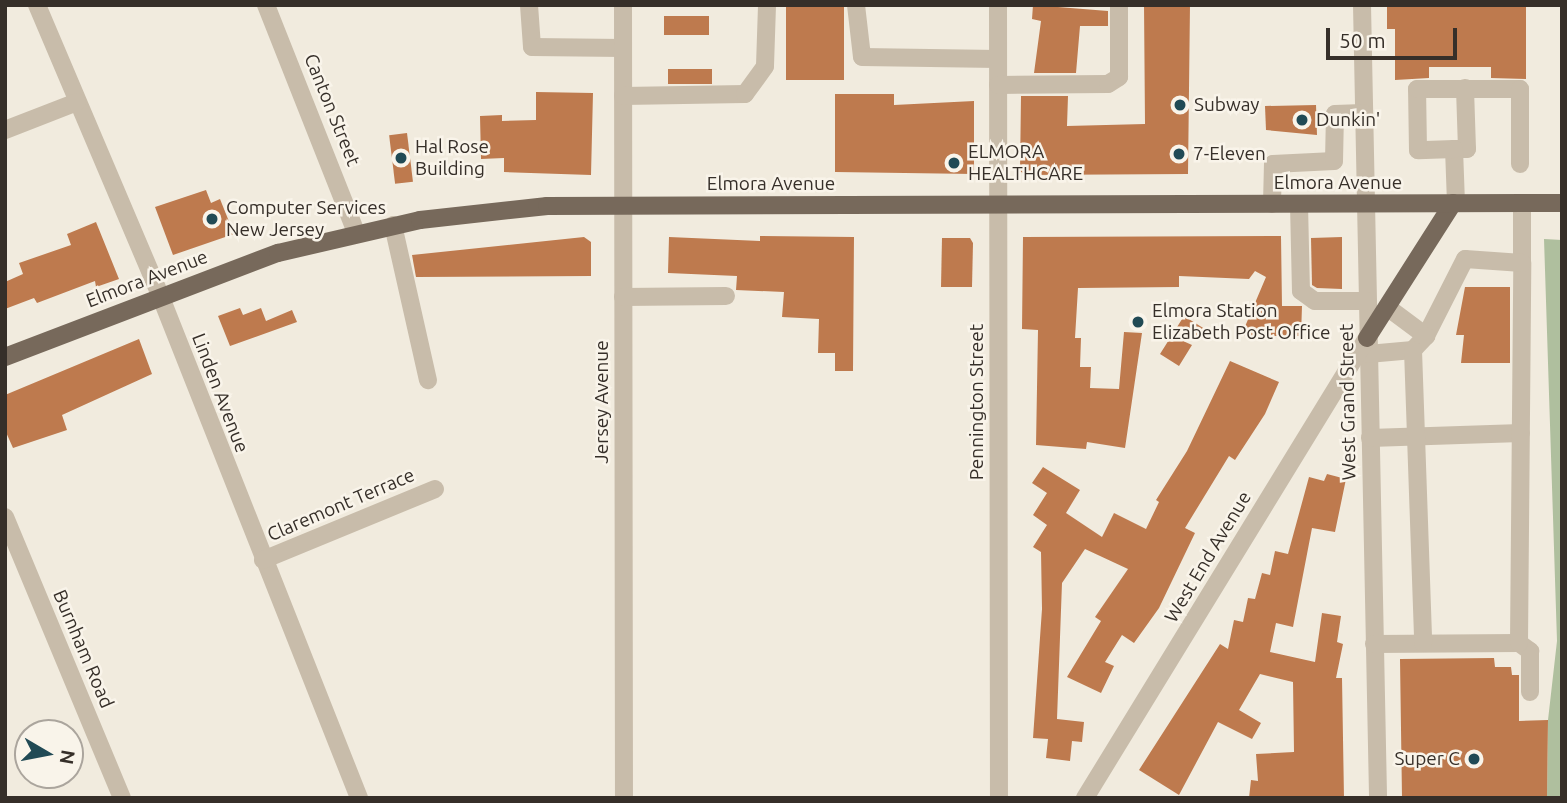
<!DOCTYPE html>
<style>
body{margin:0}
#map{position:relative;width:1567px;height:803px;overflow:hidden;background:#f1ebde;font-family:Ubuntu,sans-serif}
div>[style]{position:absolute}
.green>*{inset:0;background:#afbf9e}
.building>*{inset:0;background:#be7a4e;transform-origin:0 0}
.minor>*{height:18px;margin:-9px;padding:0 9px;transform-origin:9px;border-radius:9px;background:#c8bcaa}
.major>*{height:18px;margin:-9px;padding:0 9px;transform-origin:9px;border-radius:9px;background:#77695b}
.dots>*{width:19px;height:19px;translate:-50% -50%;box-sizing:border-box;border:4px solid #f9f4ea;border-radius:50%}
span{translate:-50% -50%;white-space:nowrap;text-align:center;line-height:1.15;-webkit-text-stroke:5px #f9f4ea;paint-order:stroke}
.poi-label{font-size:19px;color:#362f29}
.left{translate:0 -50%;text-align:left}
.right{translate:-100% -50%;text-align:right}
.street-label{font-size:19px;color:#362f29}
.frame{position:absolute;inset:0;border:7px solid #362f29;pointer-events:none}
.north{position:absolute;left:14px;top:719px;width:70px;height:70px;box-sizing:border-box;background:#f9f4ea;border:2px solid #aba59d;border-radius:50%;rotate:100deg;font-size:19px;font-weight:700;line-height:28px;text-align:center;color:#362f29}
.north::after{content:'';display:block;margin:auto;width:24px;height:32px;background:#214a55;clip-path:polygon(50% 0,100% 100%,50% 72%,0 100%)}
.scale{position:absolute;left:1326px;top:28px;width:131px;height:32px;box-sizing:border-box;border:4px solid #362f29;border-top:0;padding-left:9px;font-size:21px;line-height:24px;white-space:nowrap;color:#362f29;-webkit-text-stroke:5px #f9f4ea;paint-order:stroke}
</style>
<div id="map">
<div class="green">
<i style="clip-path:polygon(1544px 239px,1562px 240px,1562px 798px,1547px 798px,1548px 720px,1557px 641px)"></i>
</div>
<div class="building">
<i style="left:786px;top:5px;width:58px;height:75px"></i>
<i style="clip-path:polygon(1033px 5px,1108px 11px,1108px 26px,1080px 26px,1076px 73px,1034px 73px,1041px 21px,1032px 19px)"></i>
<i style="clip-path:polygon(1144px 5px,1190px 5px,1188px 174px,1025px 175px,1020px 171px,1021px 96px,1068px 96px,1067px 126px,1145px 124px)"></i>
<i style="clip-path:polygon(1387px 5px,1526px 5px,1526px 79px,1491px 78px,1491px 67px,1429px 67px,1429px 78px,1395px 80px,1395px 29px,1387px 29px)"></i>
<i style="left:664px;top:16px;width:45px;height:19px"></i>
<i style="left:668px;top:69px;width:44px;height:15px"></i>
<i style="clip-path:polygon(536px 92px,593px 93px,591px 175px,504px 172px,504px 158px,481px 159px,480px 116px,502px 115px,502px 121px,536px 120px)"></i>
<i style="clip-path:polygon(835px 94px,894px 94px,894px 105px,974px 101px,974px 174px,835px 172px)"></i>
<i style="clip-path:polygon(1316px 105px,1317px 135px,1266px 130px,1265px 106px)"></i>
<i style="left:407px;top:133px;width:49px;height:18px;rotate:83deg"></i>
<i style="clip-path:polygon(206px 190px,211px 203px,220px 199px,234px 234px,173px 255px,155px 207px)"></i>
<i style="clip-path:polygon(96px 222px,119px 279px,96px 287px,95px 281px,37px 303px,34px 298px,5px 309px,5px 282px,23px 274px,19px 263px,71px 245px,67px 234px)"></i>
<i style="clip-path:polygon(760px 236px,854px 237px,853px 371px,835px 371px,835px 353px,818px 353px,819px 319px,782px 317px,784px 292px,736px 290px,737px 276px,668px 273px,669px 237px,760px 241px)"></i>
<i style="clip-path:polygon(1281px 236px,1282px 306px,1302px 306px,1301px 336px,1241px 336px,1266px 277px,1255px 271px,1249px 279px,1179px 276px,1179px 287px,1078px 288px,1075px 338px,1081px 338px,1080px 367px,1091px 367px,1090px 388px,1119px 389px,1124px 332px,1142px 333px,1125px 448px,1087px 442px,1086px 449px,1036px 445px,1038px 330px,1022px 329px,1023px 237px)"></i>
<i style="clip-path:polygon(584px 237px,591px 242px,591px 276px,416px 277px,412px 255px)"></i>
<i style="clip-path:polygon(1342px 237px,1342px 289px,1317px 288px,1312px 285px,1311px 238px)"></i>
<i style="clip-path:polygon(942px 238px,970px 238px,973px 243px,972px 287px,941px 287px)"></i>
<i style="clip-path:polygon(1465px 287px,1510px 287px,1510px 363px,1461px 363px,1464px 335px,1456px 335px)"></i>
<i style="clip-path:polygon(240px 308px,243px 315px,261px 308px,266px 321px,292px 310px,297px 322px,230px 346px,218px 316px)"></i>
<i style="clip-path:polygon(1184px 316px,1216px 336px,1174px 337px,1192px 345px,1179px 366px,1160px 354px)"></i>
<i style="clip-path:polygon(139px 339px,152px 374px,62px 415px,67px 430px,13px 448px,5px 430px,5px 395px)"></i>
<i style="clip-path:polygon(1230px 361px,1279px 382px,1265px 414px,1235px 460px,1229px 456px,1185px 528px,1195px 533px,1159px 608px,1134px 643px,1122px 635px,1105px 662px,1114px 666px,1101px 693px,1067px 677px,1101px 621px,1095px 617px,1128px 569px,1085px 549px,1062px 583px,1057px 719px,1084px 722px,1082px 742px,1072px 741px,1070px 761px,1046px 758px,1048px 739px,1033px 738px,1042px 609px,1041px 552px,1033px 547px,1047px 525px,1033px 515px,1047px 493px,1032px 483px,1043px 467px,1080px 490px,1066px 513px,1102px 537px,1114px 513px,1146px 529px,1159px 502px,1156px 500px,1187px 451px)"></i>
<i style="clip-path:polygon(1327px 474px,1346px 479px,1335px 532px,1312px 528px,1293px 627px,1276px 623px,1270px 652px,1315px 662px,1322px 613px,1341px 616px,1337px 642px,1343px 644px,1336px 678px,1342px 678px,1344px 798px,1249px 798px,1251px 780px,1258px 781px,1256px 754px,1294px 752px,1293px 682px,1260px 674px,1239px 710px,1261px 723px,1252px 739px,1218px 722px,1179px 795px,1139px 770px,1220px 644px,1228px 649px,1234px 620px,1243px 622px,1248px 598px,1255px 599px,1262px 573px,1270px 575px,1275px 551px,1288px 554px,1309px 477px,1324px 481px)"></i>
<i style="clip-path:polygon(1494px 658px,1495px 667px,1511px 667px,1512px 675px,1519px 675px,1519px 721px,1548px 720px,1547px 798px,1402px 798px,1400px 659px)"></i>
</div>
<div class="minor">
<i style="left:37px;top:5px;width:315px;rotate:67deg"></i>
<i style="left:160px;top:295px;width:541px;rotate:68.41deg"></i>
<i style="left:266px;top:5px;width:244px;rotate:68.4deg"></i>
<i style="left:529px;top:5px;width:42px;rotate:85.9deg"></i>
<i style="left:532px;top:47px;width:91px;rotate:0.6deg"></i>
<i style="left:623px;top:5px;width:793px;rotate:89.93deg"></i>
<i style="left:856px;top:5px;width:52px;rotate:83.4deg"></i>
<i style="left:862px;top:57px;width:136px;rotate:0.8deg"></i>
<i style="left:998px;top:5px;width:793px;rotate:89.93deg"></i>
<i style="left:1362px;top:5px;width:793px;rotate:88.84deg"></i>
<i style="left:998px;top:85px;width:110px;rotate:-0.5deg"></i>
<i style="left:1108px;top:84px;width:13px;rotate:-32deg"></i>
<i style="left:1119px;top:77px;width:72px;rotate:-90deg"></i>
<i style="left:623px;top:96px;width:122px;rotate:-0.9deg"></i>
<i style="left:745px;top:94px;width:34px;rotate:-54deg"></i>
<i style="left:765px;top:66px;width:61px;rotate:-88.1deg"></i>
<i style="left:5px;top:130px;width:77px;rotate:-21.3deg"></i>
<i style="left:1454px;top:149px;width:13px"></i>
<i style="left:1467px;top:149px;width:61px;rotate:-91.9deg"></i>
<i style="left:1456px;top:203px;width:54px;rotate:-92.1deg"></i>
<i style="left:1454px;top:149px;width:36px;rotate:178deg"></i>
<i style="left:1418px;top:150px;width:61px;rotate:-90.9deg"></i>
<i style="left:1417px;top:89px;width:103px"></i>
<i style="left:1520px;top:89px;width:75px;rotate:90deg"></i>
<i style="left:1272px;top:204px;width:40px;rotate:-88.6deg"></i>
<i style="left:1273px;top:164px;width:61px;rotate:-2.8deg"></i>
<i style="left:1334px;top:161px;width:47px;rotate:-88.8deg"></i>
<i style="left:1335px;top:114px;width:28px;rotate:-2deg"></i>
<i style="left:1299px;top:204px;width:87px;rotate:88.7deg"></i>
<i style="left:1301px;top:291px;width:17px;rotate:36deg"></i>
<i style="left:1315px;top:301px;width:52px"></i>
<i style="left:393px;top:225px;width:159px;rotate:77.3deg"></i>
<i style="left:1522px;top:263px;width:60px;rotate:-90deg"></i>
<i style="left:623px;top:297px;width:103px;rotate:-0.6deg"></i>
<i style="left:1387px;top:307px;width:49px;rotate:36.6deg"></i>
<i style="left:1368px;top:354px;width:45px;rotate:-5.1deg"></i>
<i style="left:1370px;top:438px;width:151px;rotate:-1.9deg"></i>
<i style="left:5px;top:517px;width:304px;rotate:67.4deg"></i>
<i style="left:263px;top:560px;width:186px;rotate:-22.4deg"></i>
<i style="left:1519px;top:643px;width:14px;rotate:36deg"></i>
<i style="left:1530px;top:651px;width:41px;rotate:90deg"></i>
<i style="left:1374px;top:644px;width:145px;rotate:-0.4deg"></i>
<i style="left:1519px;top:643px;width:380px;rotate:-89.5deg"></i>
<i style="left:1522px;top:263px;width:57px;rotate:-176deg"></i>
<i style="left:1465px;top:259px;width:86px;rotate:116.9deg"></i>
<i style="left:1426px;top:336px;width:19px;rotate:133deg"></i>
<i style="left:1413px;top:350px;width:293px;rotate:88deg"></i>
<i style="left:1085px;top:798px;width:540px;rotate:-58.49deg"></i>
</div>
<div class="major">
<i style="left:1367px;top:338px;width:160px;rotate:-57.5deg"></i>
<i style="left:5px;top:357px;width:292px;rotate:-20.9deg"></i>
<i style="left:278px;top:253px;width:146px;rotate:-13.1deg"></i>
<i style="left:420px;top:220px;width:128px;rotate:-6.3deg"></i>
<i style="left:547px;top:206px;width:1015px;rotate:-0.17deg"></i>
</div>
<div class="dots">
<i style="left:1180px;top:105px;background:#214a55"></i>
<i style="left:1302px;top:120px;background:#214a55"></i>
<i style="left:1179px;top:154px;background:#214a55"></i>
<i style="left:401px;top:158px;background:#214a55"></i>
<i style="left:954px;top:163px;background:#214a55"></i>
<i style="left:212px;top:219px;background:#214a55"></i>
<i style="left:1138px;top:322px;background:#214a55"></i>
<i style="left:1474px;top:759px;background:#214a55"></i>
</div>
<div class="poi-label">
<span class="left" style="left:1194px;top:105px">Subway</span>
<span class="left" style="left:1316px;top:120px">Dunkin'</span>
<span class="left" style="left:415px;top:158px">Hal Rose<br>Building</span>
<span class="left" style="left:968px;top:163px">ELMORA<br>HEALTHCARE</span>
<span class="left" style="left:1193px;top:154px">7-Eleven</span>
<span class="left" style="left:226px;top:219px">Computer Services<br>New Jersey</span>
<span class="left" style="left:1152px;top:322px">Elmora Station<br>Elizabeth Post Office</span>
<span class="right" style="left:1460px;top:759px">Super C</span>
</div>
<div class="street-label">
<span style="left:332px;top:110px;rotate:68deg">Canton Street</span>
<span style="left:1338px;top:183px">Elmora Avenue</span>
<span style="left:771px;top:184px">Elmora Avenue</span>
<span style="left:147px;top:279px;rotate:-21deg">Elmora Avenue</span>
<span style="left:220px;top:393px;rotate:69deg">Linden Avenue</span>
<span style="left:602px;top:402px;rotate:-90deg">Jersey Avenue</span>
<span style="left:977px;top:402px;rotate:-90deg">Pennington Street</span>
<span style="left:1348px;top:402px;rotate:-91deg">West Grand Street</span>
<span style="left:341px;top:505px;rotate:-23deg">Claremont Terrace</span>
<span style="left:1208px;top:557px;rotate:-59deg">West End Avenue</span>
<span style="left:83px;top:649px;rotate:67deg">Burnham Road</span>
</div>
<div class="frame"></div>
<div class="north">N</div>
<div class="scale">50 m</div>
</div>
